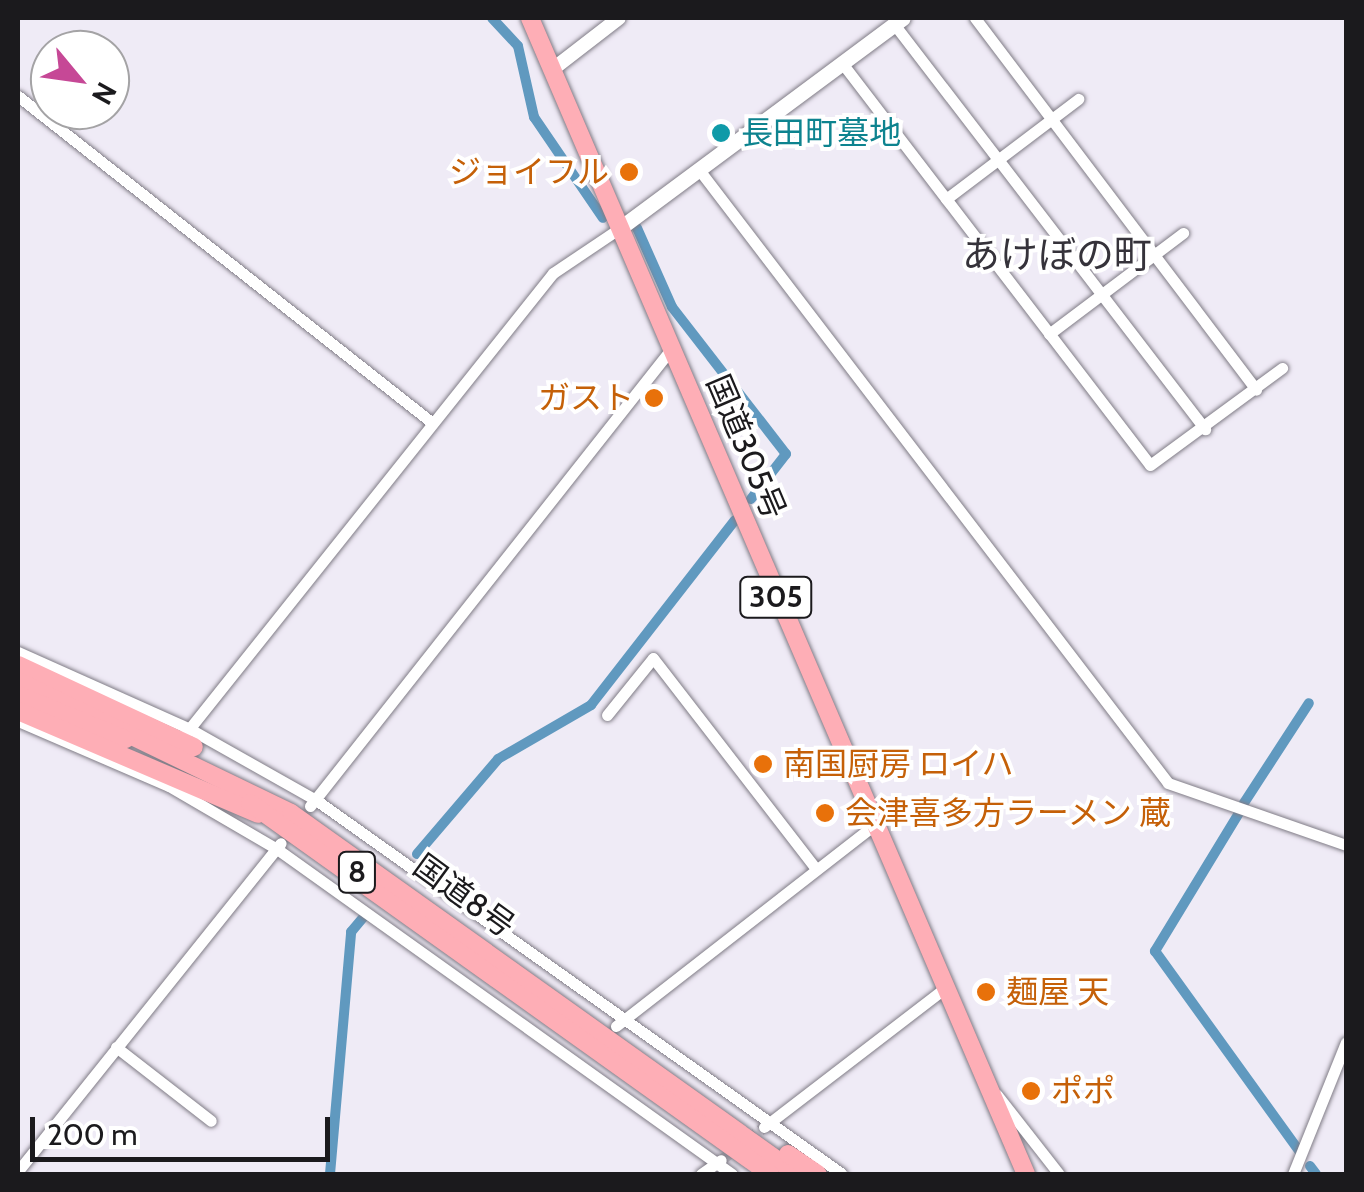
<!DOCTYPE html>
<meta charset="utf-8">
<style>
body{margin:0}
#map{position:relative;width:1364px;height:1192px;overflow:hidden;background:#efebf6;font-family:Cabin,"Noto Sans JP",sans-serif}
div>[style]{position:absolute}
.canal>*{height:10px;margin:-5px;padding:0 5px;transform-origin:5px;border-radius:5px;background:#6099bf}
.minor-tunnel>*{height:11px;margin-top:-5.5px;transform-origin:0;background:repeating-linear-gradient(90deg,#c5c1cb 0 11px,transparent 0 16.5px)}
.roads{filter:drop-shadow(0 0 2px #807c86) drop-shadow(0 0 2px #807c86)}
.minor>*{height:11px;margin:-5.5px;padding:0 5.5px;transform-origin:5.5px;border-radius:5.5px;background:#fff}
.tertiary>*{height:14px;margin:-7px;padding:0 7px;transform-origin:7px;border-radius:7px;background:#fff}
.secondary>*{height:15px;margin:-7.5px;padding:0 7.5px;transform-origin:7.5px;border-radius:7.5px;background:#fff}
.trunk>*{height:18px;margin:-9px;padding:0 9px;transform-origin:9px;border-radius:9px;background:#feaeb6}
.dots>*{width:28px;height:28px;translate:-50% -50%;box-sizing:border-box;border:5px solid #fff;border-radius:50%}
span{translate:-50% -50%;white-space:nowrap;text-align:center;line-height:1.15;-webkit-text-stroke:8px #fff;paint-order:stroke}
.shield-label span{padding:2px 8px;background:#fff;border:2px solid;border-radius:8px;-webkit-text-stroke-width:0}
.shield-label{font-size:30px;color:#1b1a1d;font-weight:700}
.culture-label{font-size:32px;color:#0d838f}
.left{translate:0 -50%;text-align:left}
.food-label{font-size:32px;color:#c56008}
.right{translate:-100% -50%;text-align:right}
.street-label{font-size:32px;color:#1b1a1d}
.quarter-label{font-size:38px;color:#35323a}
.frame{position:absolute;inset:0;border:20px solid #1b1a1d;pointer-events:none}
.north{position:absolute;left:30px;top:30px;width:100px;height:100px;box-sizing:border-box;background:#fff;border:2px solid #a4a3a5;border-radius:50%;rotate:119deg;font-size:28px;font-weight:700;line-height:40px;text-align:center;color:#1b1a1d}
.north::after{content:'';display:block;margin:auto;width:35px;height:45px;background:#c64896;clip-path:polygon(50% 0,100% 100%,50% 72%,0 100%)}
.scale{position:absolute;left:30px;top:1117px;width:300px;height:45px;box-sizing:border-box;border:5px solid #1b1a1d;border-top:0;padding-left:12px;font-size:30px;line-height:35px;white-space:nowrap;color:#1b1a1d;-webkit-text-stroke:8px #fff;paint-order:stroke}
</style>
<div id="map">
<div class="canal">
<i style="left:492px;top:18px;width:38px;rotate:47deg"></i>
<i style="left:518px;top:46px;width:73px;rotate:77.3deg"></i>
<i style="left:534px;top:117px;width:122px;rotate:55.7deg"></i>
<i style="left:637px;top:228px;width:86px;rotate:66.1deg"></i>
<i style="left:672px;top:307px;width:186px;rotate:52.2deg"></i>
<i style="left:786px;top:454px;width:57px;rotate:127.9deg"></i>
<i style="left:1244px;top:803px;width:119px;rotate:-57deg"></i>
<i style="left:1239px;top:813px;width:162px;rotate:121.3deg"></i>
<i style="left:1155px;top:951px;width:251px;rotate:54.2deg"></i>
<i style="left:417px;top:854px;width:125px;rotate:-49.5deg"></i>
<i style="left:498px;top:759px;width:108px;rotate:-30.1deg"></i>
<i style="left:591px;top:705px;width:234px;rotate:-52.1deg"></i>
<i style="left:1310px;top:1166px;width:10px;rotate:53deg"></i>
<i style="left:330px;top:1174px;width:243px;rotate:-85deg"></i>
<i style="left:351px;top:932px;width:23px;rotate:-50deg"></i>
</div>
<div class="minor-tunnel">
<i style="left:721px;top:1160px;width:54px;rotate:-37.5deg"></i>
</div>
<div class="roads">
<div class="minor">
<i style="left:975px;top:18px;width:466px;rotate:52.9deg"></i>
<i style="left:894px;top:24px;width:511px;rotate:52.48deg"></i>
<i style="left:842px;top:63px;width:506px;rotate:52.54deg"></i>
<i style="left:1150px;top:465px;width:164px;rotate:-36.3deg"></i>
<i style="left:18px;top:96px;width:525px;rotate:38.27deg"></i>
<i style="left:700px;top:171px;width:770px;rotate:52.59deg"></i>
<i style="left:1168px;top:783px;width:188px;rotate:19.2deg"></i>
<i style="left:946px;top:199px;width:166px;rotate:-37.1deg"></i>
<i style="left:1049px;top:334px;width:168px;rotate:-37deg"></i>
<i style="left:18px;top:652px;width:188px;rotate:24.1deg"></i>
<i style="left:190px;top:729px;width:145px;rotate:29.4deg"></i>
<i style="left:316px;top:800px;width:645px;rotate:35.41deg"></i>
<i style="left:607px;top:715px;width:73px;rotate:-51.1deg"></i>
<i style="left:653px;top:658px;width:267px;rotate:52.3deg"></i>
<i style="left:18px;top:721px;width:164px;rotate:23.3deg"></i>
<i style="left:169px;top:786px;width:125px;rotate:30.3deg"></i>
<i style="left:277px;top:849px;width:559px;rotate:35.54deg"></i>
<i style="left:186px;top:733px;width:588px;rotate:-51.42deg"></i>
<i style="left:553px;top:273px;width:81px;rotate:-33.9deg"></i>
<i style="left:310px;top:806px;width:582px;rotate:-51.69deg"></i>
<i style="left:616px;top:1026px;width:331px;rotate:-37.9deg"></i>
<i style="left:116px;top:1047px;width:120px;rotate:37.9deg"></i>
<i style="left:997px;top:1095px;width:100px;rotate:51.9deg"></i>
<i style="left:764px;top:1127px;width:228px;rotate:-37.5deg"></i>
<i style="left:18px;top:1171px;width:420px;rotate:-51.3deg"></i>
<i style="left:701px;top:1174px;width:24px;rotate:-35deg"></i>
<i style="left:1293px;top:1174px;width:142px;rotate:-68.1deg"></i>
</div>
<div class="tertiary">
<i style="left:553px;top:69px;width:83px;rotate:-37.7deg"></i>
</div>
<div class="secondary">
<i style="left:620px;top:228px;width:352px;rotate:-36.6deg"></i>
</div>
<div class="trunk">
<i style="left:530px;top:18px;width:1258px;rotate:66.78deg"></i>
<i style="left:18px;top:665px;width:194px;rotate:25deg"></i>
<i style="left:18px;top:681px;width:303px;rotate:25.8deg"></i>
<i style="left:291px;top:813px;width:622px;rotate:35.51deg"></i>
<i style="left:18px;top:695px;width:116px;rotate:22.4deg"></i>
<i style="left:18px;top:711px;width:261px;rotate:23.2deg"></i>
<i style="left:250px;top:803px;width:639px;rotate:35.51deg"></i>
<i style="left:788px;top:1154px;width:36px;rotate:34deg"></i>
</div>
</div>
<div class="dots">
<i style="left:721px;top:133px;background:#0f9aa8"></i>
<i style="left:629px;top:172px;background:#e8710a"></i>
<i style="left:654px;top:398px;background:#e8710a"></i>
<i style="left:763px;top:764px;background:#e8710a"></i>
<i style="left:825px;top:813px;background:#e8710a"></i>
<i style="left:986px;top:992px;background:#e8710a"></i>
<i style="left:1031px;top:1091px;background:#e8710a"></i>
</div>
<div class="shield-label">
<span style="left:776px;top:597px">305</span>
<span style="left:357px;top:872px">8</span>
</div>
<div class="culture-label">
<span class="left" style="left:741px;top:133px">長田町墓地</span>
</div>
<div class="food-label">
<span class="right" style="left:609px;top:172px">ジョイフル</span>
<span class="right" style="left:634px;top:398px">ガスト</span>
<span class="left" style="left:783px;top:764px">南国厨房 ロイハ</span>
<span class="left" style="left:845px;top:813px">会津喜多方ラーメン 蔵</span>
<span class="left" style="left:1006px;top:992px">麺屋 天</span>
<span class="left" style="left:1051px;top:1091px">ポポ</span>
</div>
<div class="street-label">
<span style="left:746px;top:447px;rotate:67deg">国道305号</span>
<span style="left:464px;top:896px;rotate:36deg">国道8号</span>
</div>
<div class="quarter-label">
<span style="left:1057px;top:255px">あけぼの町</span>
</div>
<div class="frame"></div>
<div class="north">N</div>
<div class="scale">200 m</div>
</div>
